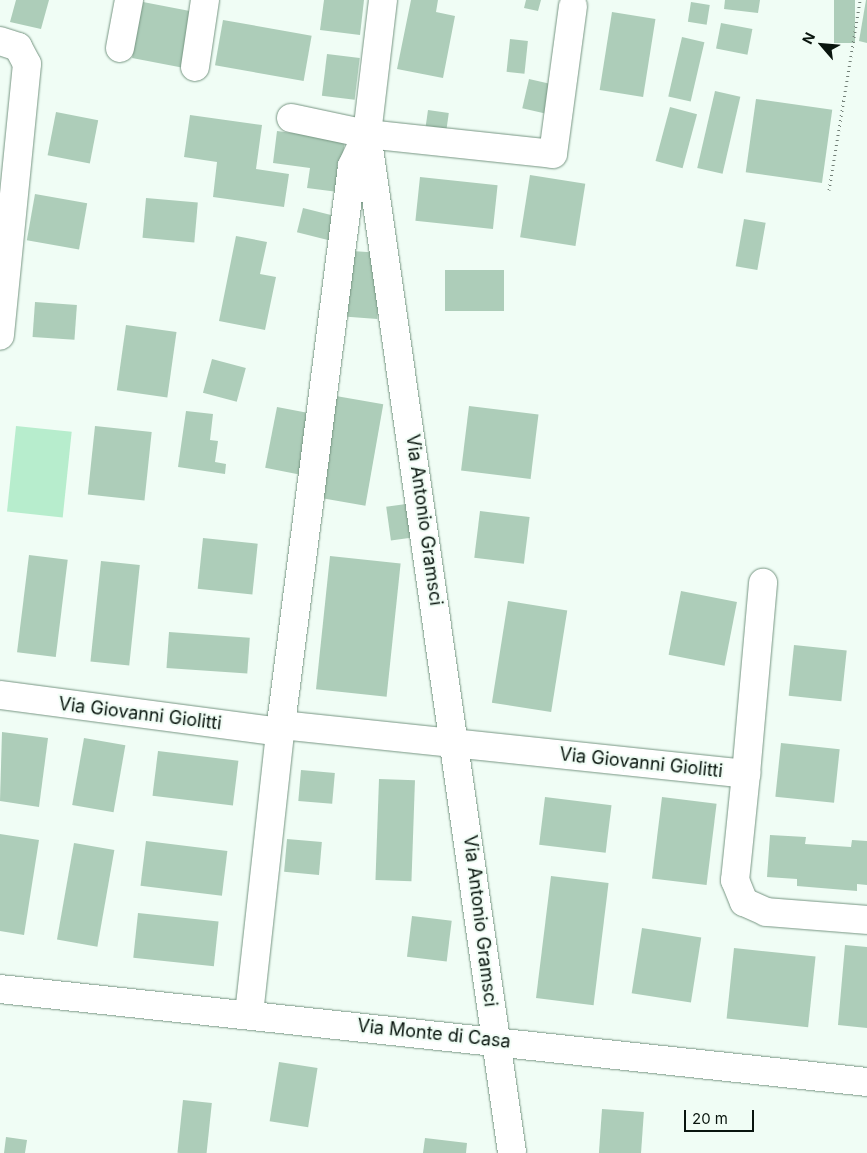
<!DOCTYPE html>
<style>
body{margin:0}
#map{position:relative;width:867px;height:1153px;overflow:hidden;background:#f0fdf5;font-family:Inter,sans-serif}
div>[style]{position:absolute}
.green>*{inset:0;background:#b7edcd;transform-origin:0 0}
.building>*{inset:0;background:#adcdb9;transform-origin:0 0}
.path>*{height:3px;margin-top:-1.5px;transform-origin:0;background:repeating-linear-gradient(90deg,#738078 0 1px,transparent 0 5px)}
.roads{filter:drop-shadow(0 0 1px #779683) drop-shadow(0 0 1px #779683)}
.minor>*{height:28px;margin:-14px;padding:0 14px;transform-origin:14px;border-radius:14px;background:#fff}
span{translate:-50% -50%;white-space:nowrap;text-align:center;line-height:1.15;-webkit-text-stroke:4px #f0fdf5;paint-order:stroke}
.street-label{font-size:18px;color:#09150e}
.north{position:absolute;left:797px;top:20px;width:50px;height:50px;-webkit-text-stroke:4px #f0fdf5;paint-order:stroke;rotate:297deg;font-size:14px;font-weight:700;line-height:20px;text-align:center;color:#09150e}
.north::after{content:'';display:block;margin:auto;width:18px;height:22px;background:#09150e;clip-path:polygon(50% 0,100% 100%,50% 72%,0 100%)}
.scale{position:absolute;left:684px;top:1110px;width:70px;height:22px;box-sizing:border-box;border:2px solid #09150e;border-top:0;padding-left:6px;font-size:15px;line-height:18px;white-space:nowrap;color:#09150e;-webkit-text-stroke:4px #f0fdf5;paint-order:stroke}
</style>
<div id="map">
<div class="green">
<i style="left:16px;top:426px;width:56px;height:86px;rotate:6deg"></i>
</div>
<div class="building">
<i style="clip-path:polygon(16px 0,49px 0,41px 29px,10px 22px)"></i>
<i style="clip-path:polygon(324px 0,364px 0,360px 35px,320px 30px)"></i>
<i style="clip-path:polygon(411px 0,438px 0,436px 12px,455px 16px,443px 78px,397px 69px)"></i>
<i style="clip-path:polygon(526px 0,541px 0,538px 11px,524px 8px)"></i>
<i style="clip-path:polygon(725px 0,760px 0,758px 13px,724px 9px)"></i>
<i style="left:834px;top:0;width:21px;height:43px"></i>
<i style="clip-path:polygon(866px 0,867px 0,867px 43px,859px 41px)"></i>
<i style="left:143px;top:2px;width:53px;height:57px;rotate:11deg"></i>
<i style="left:691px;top:2px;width:19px;height:20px;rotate:9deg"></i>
<i style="left:612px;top:12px;width:44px;height:79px;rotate:9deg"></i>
<i style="left:223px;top:20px;width:90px;height:46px;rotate:10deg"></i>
<i style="left:721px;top:23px;width:32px;height:26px;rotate:11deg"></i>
<i style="left:682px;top:37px;width:23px;height:61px;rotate:13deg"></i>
<i style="left:510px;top:39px;width:18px;height:33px;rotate:6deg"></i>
<i style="left:327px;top:54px;width:33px;height:42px;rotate:7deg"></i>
<i style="left:529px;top:79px;width:28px;height:30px;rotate:13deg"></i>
<i style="left:715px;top:91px;width:26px;height:79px;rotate:13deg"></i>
<i style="left:756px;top:99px;width:77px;height:74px;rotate:8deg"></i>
<i style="left:670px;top:107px;width:28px;height:56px;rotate:15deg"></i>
<i style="left:428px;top:110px;width:21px;height:16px;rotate:8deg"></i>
<i style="left:56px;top:112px;width:43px;height:44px;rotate:11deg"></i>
<i style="clip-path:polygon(190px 115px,262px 125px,256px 169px,289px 174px,284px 207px,213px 197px,217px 162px,184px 157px)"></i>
<i style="clip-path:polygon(277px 131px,345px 140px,338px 192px,307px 188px,310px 168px,273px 163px)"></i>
<i style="left:530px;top:175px;width:56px;height:63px;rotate:9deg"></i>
<i style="left:420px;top:177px;width:78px;height:44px;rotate:6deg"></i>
<i style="left:35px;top:194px;width:53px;height:47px;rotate:10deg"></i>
<i style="left:146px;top:198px;width:52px;height:40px;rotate:5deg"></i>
<i style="left:303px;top:208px;width:36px;height:25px;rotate:14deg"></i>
<i style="left:744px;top:219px;width:22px;height:48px;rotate:10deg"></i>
<i style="clip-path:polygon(236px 236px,267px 242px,260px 274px,276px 277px,265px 330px,219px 321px)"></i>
<i style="left:352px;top:251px;width:30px;height:66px;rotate:4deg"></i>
<i style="left:445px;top:270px;width:59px;height:41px"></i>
<i style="left:35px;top:302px;width:42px;height:35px;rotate:4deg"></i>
<i style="left:126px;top:325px;width:51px;height:66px;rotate:8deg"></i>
<i style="left:212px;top:359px;width:35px;height:35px;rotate:15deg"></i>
<i style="left:336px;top:396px;width:48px;height:103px;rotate:10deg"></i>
<i style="left:469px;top:406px;width:70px;height:65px;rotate:7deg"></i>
<i style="left:277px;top:407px;width:36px;height:62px;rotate:11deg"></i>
<i style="clip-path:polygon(186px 411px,213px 414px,210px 440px,218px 441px,215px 462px,226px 464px,225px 474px,178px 467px)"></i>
<i style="left:95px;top:426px;width:57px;height:69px;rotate:6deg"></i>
<i style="left:406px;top:504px;width:34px;height:20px;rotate:82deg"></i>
<i style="left:480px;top:511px;width:50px;height:47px;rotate:7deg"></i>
<i style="left:203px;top:538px;width:55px;height:51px;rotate:6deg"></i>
<i style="left:29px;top:555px;width:39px;height:98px;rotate:7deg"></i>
<i style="left:330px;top:556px;width:71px;height:134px;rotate:6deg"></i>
<i style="left:101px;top:561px;width:39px;height:101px;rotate:6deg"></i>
<i style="left:681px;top:591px;width:57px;height:65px;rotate:11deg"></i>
<i style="left:508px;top:601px;width:60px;height:103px;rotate:9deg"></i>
<i style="left:169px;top:632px;width:81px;height:36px;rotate:4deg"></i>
<i style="left:794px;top:645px;width:53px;height:51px;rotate:6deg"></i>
<i style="clip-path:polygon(2px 732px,48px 738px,39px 807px,0 801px)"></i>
<i style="left:84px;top:738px;width:42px;height:68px;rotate:10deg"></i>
<i style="left:781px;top:743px;width:59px;height:54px;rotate:6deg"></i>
<i style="left:158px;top:751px;width:81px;height:45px;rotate:7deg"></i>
<i style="left:301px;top:770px;width:34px;height:31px;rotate:5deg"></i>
<i style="left:379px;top:779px;width:36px;height:101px;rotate:2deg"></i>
<i style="left:545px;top:797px;width:67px;height:48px;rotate:7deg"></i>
<i style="left:662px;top:797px;width:55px;height:82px;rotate:7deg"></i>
<i style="clip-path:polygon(0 834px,39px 840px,24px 935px,0 931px)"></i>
<i style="clip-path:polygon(770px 835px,806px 837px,805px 844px,851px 847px,852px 840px,867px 841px,867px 885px,857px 884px,857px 891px,797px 886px,797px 879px,767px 877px)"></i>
<i style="left:287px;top:839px;width:35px;height:33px;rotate:5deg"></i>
<i style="left:146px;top:841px;width:82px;height:45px;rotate:7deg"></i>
<i style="left:74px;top:843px;width:41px;height:98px;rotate:10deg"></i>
<i style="left:551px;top:876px;width:58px;height:123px;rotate:7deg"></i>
<i style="left:138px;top:913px;width:81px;height:45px;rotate:6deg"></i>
<i style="left:412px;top:916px;width:40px;height:41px;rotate:7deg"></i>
<i style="left:642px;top:928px;width:60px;height:66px;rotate:9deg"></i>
<i style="clip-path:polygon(845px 945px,867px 947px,867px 1028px,838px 1025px)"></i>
<i style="left:734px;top:948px;width:82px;height:71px;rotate:6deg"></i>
<i style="left:279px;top:1062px;width:39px;height:60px;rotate:9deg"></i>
<i style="left:183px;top:1100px;width:29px;height:53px;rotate:6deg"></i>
<i style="left:602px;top:1109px;width:42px;height:44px;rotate:4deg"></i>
<i style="clip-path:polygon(6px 1137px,27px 1140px,25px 1153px,4px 1153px)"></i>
<i style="clip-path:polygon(425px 1138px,467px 1143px,466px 1153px,423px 1153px)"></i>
</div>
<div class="path">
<i style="left:829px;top:190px;width:193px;rotate:-80.7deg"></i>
</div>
<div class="roads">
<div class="minor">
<i style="left:383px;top:0;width:135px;rotate:96.8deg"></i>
<i style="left:367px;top:134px;width:1029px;rotate:81.9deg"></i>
<i style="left:0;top:41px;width:19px;rotate:18deg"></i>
<i style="left:18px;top:47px;width:19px;rotate:62deg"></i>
<i style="left:27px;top:64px;width:273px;rotate:95.7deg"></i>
<i style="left:120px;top:48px;width:49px;rotate:-79.4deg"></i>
<i style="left:195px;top:67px;width:68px;rotate:-81.5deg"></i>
<i style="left:291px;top:118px;width:78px;rotate:11.9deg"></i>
<i style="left:367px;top:134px;width:187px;rotate:6.1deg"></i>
<i style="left:553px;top:154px;width:149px;rotate:-82.3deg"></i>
<i style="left:0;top:695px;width:282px;rotate:7.5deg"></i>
<i style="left:281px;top:725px;width:468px;rotate:6deg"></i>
<i style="left:746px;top:774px;width:107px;rotate:95.9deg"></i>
<i style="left:735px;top:880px;width:24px;rotate:68deg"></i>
<i style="left:744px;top:902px;width:24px;rotate:24deg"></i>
<i style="left:766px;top:912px;width:101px;rotate:4.5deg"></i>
<i style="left:746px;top:774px;width:192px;rotate:-84.9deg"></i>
<i style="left:0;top:989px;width:872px;rotate:6.12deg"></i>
<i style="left:249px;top:1014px;width:284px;rotate:-83.7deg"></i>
<i style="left:280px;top:732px;width:571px;rotate:-82.75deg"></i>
<i style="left:352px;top:166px;width:35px;rotate:-65deg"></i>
</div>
</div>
<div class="street-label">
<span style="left:424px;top:520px;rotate:82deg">Via Antonio Gramsci</span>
<span style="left:140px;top:714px;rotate:7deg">Via Giovanni Giolitti</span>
<span style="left:641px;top:763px;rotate:6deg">Via Giovanni Giolitti</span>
<span style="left:480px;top:921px;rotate:83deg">Via Antonio Gramsci</span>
<span style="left:434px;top:1034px;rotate:6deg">Via Monte di Casa</span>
</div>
<div class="north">N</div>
<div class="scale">20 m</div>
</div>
